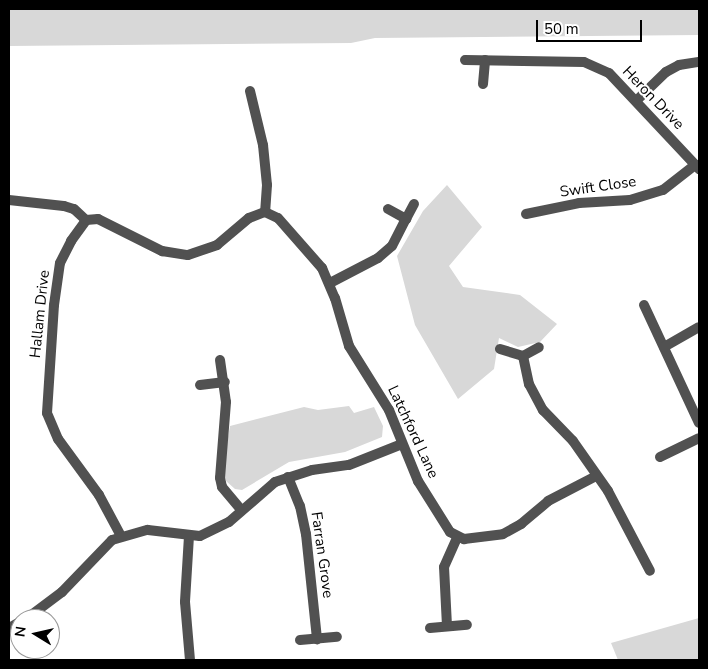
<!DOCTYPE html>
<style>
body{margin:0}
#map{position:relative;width:708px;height:669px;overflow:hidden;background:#fff;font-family:"Nunito Sans",sans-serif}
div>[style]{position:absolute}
.green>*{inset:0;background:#d8d8d8}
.minor>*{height:10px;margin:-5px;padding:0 5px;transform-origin:5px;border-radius:5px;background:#515151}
span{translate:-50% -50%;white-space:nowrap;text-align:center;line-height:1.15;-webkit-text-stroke:4px #fff;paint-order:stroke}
.street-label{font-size:15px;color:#000}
.frame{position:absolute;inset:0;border:10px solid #000;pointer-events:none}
.north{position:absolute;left:10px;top:609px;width:50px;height:50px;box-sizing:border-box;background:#fff;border:1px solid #999;border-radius:50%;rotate:279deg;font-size:14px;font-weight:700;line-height:20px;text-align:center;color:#000}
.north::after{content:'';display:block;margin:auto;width:18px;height:22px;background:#000;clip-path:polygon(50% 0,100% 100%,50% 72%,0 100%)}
.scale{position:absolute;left:536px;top:20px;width:106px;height:22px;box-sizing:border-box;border:2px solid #000;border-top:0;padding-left:6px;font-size:15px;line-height:18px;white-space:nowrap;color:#000;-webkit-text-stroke:4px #fff;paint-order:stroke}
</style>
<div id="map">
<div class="green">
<i style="clip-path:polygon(699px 9px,699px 35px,375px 38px,351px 43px,9px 46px,9px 10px,29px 9px)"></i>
<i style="clip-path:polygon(447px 185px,482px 227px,449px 266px,463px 287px,520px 295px,557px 324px,540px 342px,518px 347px,499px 338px,494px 369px,458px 399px,415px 325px,397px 256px,423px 211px)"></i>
<i style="clip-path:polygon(349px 406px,354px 413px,374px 407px,383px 426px,382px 437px,345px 452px,289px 462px,242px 490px,235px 489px,226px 481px,222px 470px,230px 426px,304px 407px,318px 410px)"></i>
<i style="clip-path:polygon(699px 618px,699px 660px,618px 660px,611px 643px)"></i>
</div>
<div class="minor">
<i style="left:465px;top:60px;width:119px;rotate:1deg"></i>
<i style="left:584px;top:62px;width:27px;rotate:24deg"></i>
<i style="left:609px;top:73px;width:132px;rotate:46.8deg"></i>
<i style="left:483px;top:84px;width:24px;rotate:-85deg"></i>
<i style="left:250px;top:91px;width:56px;rotate:76.5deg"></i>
<i style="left:263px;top:145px;width:40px;rotate:84.3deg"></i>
<i style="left:267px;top:185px;width:27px;rotate:94deg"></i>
<i style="left:265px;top:212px;width:14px;rotate:25deg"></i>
<i style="left:278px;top:218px;width:67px;rotate:48.7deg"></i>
<i style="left:322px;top:268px;width:33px;rotate:67deg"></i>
<i style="left:335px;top:298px;width:50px;rotate:73.7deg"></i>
<i style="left:349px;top:346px;width:75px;rotate:58deg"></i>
<i style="left:389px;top:410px;width:77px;rotate:67.8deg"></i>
<i style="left:418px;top:481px;width:60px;rotate:57.9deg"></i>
<i style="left:450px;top:532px;width:16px;rotate:27deg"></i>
<i style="left:464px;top:539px;width:39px;rotate:-7deg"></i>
<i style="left:503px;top:534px;width:21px;rotate:-29deg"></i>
<i style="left:521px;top:524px;width:35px;rotate:-40deg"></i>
<i style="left:548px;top:501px;width:54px;rotate:-27.5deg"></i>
<i style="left:637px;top:100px;width:40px;rotate:-44deg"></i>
<i style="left:666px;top:72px;width:15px;rotate:-28deg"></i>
<i style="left:679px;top:65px;width:20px;rotate:-9deg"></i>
<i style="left:9px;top:200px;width:55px;rotate:6.2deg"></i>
<i style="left:64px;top:206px;width:10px;rotate:17deg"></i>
<i style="left:74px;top:209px;width:16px;rotate:43deg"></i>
<i style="left:388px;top:209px;width:21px;rotate:29deg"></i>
<i style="left:406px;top:219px;width:17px;rotate:-62deg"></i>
<i style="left:526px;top:214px;width:54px;rotate:-11.7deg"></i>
<i style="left:579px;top:203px;width:51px;rotate:-3.4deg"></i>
<i style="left:630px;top:200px;width:34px;rotate:-17deg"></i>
<i style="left:663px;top:190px;width:41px;rotate:-38deg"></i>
<i style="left:330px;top:283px;width:54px;rotate:-27.5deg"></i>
<i style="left:378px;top:258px;width:18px;rotate:-41deg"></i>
<i style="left:392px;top:246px;width:30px;rotate:-63deg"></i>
<i style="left:644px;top:305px;width:130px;rotate:65deg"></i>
<i style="left:664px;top:347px;width:40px;rotate:-29.7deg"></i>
<i style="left:500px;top:349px;width:24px;rotate:17deg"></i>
<i style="left:523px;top:356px;width:18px;rotate:-29deg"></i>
<i style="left:523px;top:356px;width:29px;rotate:78deg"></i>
<i style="left:529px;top:384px;width:30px;rotate:62deg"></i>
<i style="left:543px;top:410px;width:43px;rotate:45.9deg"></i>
<i style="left:573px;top:441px;width:61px;rotate:55deg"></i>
<i style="left:608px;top:491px;width:90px;rotate:62.3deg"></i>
<i style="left:220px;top:360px;width:42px;rotate:81.9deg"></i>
<i style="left:226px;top:402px;width:76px;rotate:94.5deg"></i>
<i style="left:220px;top:478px;width:9px;rotate:77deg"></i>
<i style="left:222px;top:487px;width:30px;rotate:50deg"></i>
<i style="left:200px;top:385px;width:25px;rotate:-7deg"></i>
<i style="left:660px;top:457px;width:43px;rotate:-26deg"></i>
<i style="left:288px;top:477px;width:31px;rotate:68deg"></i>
<i style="left:300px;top:506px;width:29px;rotate:78deg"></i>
<i style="left:306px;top:534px;width:106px;rotate:84deg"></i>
<i style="left:121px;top:536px;width:47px;rotate:-118.2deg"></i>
<i style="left:99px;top:495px;width:69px;rotate:-126.2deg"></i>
<i style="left:58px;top:439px;width:28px;rotate:-113deg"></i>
<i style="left:47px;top:413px;width:108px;rotate:-86.3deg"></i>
<i style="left:54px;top:305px;width:42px;rotate:-81.9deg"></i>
<i style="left:60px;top:263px;width:25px;rotate:-63deg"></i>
<i style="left:71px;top:241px;width:26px;rotate:-54deg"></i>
<i style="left:86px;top:220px;width:12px;rotate:-5deg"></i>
<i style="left:98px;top:219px;width:72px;rotate:26.6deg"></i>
<i style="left:162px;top:251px;width:26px;rotate:9deg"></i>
<i style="left:188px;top:255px;width:31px;rotate:-19deg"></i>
<i style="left:217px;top:245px;width:42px;rotate:-40.2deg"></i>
<i style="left:249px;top:218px;width:17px;rotate:-21deg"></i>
<i style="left:189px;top:536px;width:66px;rotate:93.5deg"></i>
<i style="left:185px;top:602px;width:58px;rotate:85.1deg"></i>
<i style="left:26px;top:619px;width:45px;rotate:-36.9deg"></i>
<i style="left:62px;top:592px;width:72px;rotate:-46.1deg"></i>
<i style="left:112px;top:540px;width:37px;rotate:-16deg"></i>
<i style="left:148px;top:530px;width:52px;rotate:6.6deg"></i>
<i style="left:200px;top:536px;width:32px;rotate:-26deg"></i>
<i style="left:229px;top:522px;width:61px;rotate:-41deg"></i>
<i style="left:275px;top:482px;width:39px;rotate:-18deg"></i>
<i style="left:312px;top:470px;width:37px;rotate:-8deg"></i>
<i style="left:349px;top:465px;width:57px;rotate:-21.6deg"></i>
<i style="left:447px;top:626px;width:59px;rotate:-92.9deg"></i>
<i style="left:444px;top:567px;width:32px;rotate:-66deg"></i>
<i style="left:9px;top:628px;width:13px;rotate:-29deg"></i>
<i style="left:430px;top:628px;width:37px;rotate:-5deg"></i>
<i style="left:300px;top:640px;width:37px;rotate:-5deg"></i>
</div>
<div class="street-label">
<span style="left:653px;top:98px;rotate:46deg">Heron Drive</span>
<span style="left:598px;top:187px;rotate:-8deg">Swift Close</span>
<span style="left:40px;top:314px;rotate:-84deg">Hallam Drive</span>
<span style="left:413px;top:432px;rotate:65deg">Latchford Lane</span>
<span style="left:322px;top:555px;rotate:82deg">Farran Grove</span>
</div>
<div class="frame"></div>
<div class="north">N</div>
<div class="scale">50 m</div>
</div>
